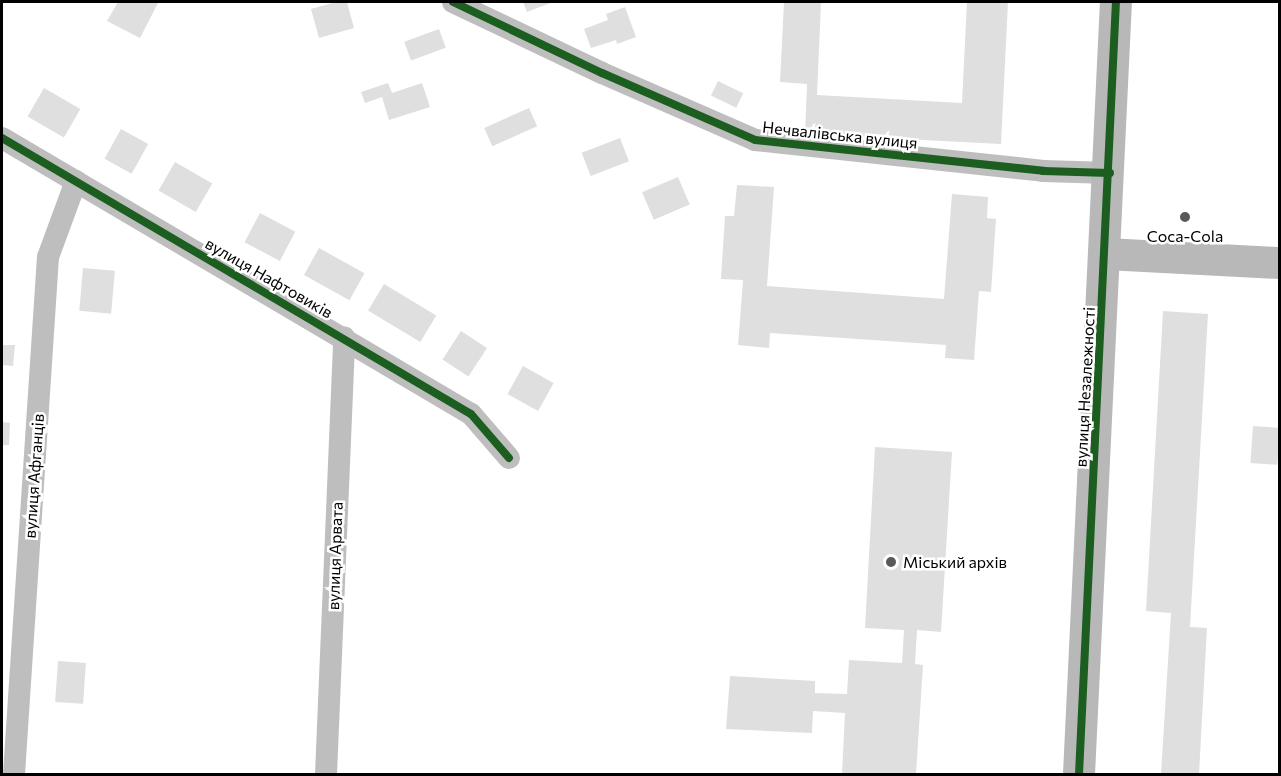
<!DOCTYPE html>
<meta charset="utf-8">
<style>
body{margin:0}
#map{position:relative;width:1281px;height:776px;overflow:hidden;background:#fff;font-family:Commissioner,sans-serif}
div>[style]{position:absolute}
.building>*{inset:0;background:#dfdfdf;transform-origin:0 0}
.street>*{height:22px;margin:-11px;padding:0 11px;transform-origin:11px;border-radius:11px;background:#bebebe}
.secondary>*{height:32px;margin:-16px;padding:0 16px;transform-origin:16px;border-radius:16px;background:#b8b8b8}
.cycleway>*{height:8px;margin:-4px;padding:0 4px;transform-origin:4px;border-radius:4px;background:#1b5e20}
.dots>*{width:16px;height:16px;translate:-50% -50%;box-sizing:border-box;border:3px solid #fff;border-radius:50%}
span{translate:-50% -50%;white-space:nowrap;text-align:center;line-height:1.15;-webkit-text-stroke:5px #fff;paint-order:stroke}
.street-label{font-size:16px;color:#000}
.poi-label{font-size:16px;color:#000}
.left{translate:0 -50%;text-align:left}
.frame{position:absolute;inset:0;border:3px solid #000;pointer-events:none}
</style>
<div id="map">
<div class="building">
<i style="clip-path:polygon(118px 2px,158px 3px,140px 38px,107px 21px)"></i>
<i style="clip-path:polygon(336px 2px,347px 2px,354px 28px,319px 38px,311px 9px)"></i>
<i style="clip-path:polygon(523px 2px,553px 2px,527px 12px)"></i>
<i style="clip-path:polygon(784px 2px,821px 2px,817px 95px,962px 103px,967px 2px,1008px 2px,1001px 144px,805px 134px,807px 84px,780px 82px)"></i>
<i style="clip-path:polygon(625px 7px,636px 37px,617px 44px,616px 40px,591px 48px,584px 29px,608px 20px,606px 14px)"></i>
<i style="left:439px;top:29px;width:20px;height:37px;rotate:70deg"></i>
<i style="left:718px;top:81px;width:28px;height:16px;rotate:26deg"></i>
<i style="clip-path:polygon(388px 83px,392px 93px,422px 83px,430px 107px,389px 120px,382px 97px,365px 103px,361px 92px)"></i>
<i style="left:44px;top:88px;width:42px;height:33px;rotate:30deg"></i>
<i style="left:529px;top:108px;width:20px;height:49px;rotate:66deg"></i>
<i style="left:121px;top:129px;width:31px;height:34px;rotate:29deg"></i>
<i style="left:620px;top:138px;width:25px;height:41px;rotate:69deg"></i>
<i style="left:175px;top:162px;width:43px;height:33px;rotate:30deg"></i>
<i style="left:678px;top:177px;width:30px;height:39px;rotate:67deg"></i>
<i style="clip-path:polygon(737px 185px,774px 187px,767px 286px,944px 299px,952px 194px,988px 197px,987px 218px,996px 219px,991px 292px,979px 291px,974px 360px,945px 358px,946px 345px,770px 333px,769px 348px,738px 345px,743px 280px,721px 279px,725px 216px,734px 216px)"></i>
<i style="left:260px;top:213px;width:40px;height:33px;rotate:28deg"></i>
<i style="left:319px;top:248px;width:52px;height:31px;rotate:29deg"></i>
<i style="left:83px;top:268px;width:32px;height:43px;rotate:5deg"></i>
<i style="left:384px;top:284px;width:61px;height:31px;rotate:31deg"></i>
<i style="clip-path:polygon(1163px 311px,1208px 314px,1190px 627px,1207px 628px,1199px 774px,1161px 774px,1171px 613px,1146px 611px)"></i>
<i style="left:461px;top:331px;width:31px;height:34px;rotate:33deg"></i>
<i style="clip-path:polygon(2px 345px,15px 345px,13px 366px,2px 365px)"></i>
<i style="left:523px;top:366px;width:35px;height:32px;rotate:29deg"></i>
<i style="clip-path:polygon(2px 422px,10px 423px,9px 445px,2px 445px)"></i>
<i style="left:1253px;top:426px;width:27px;height:37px;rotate:4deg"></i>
<i style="clip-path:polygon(875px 447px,952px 452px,941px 632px,917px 630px,915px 664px,923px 665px,916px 774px,842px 774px,845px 713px,813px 711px,812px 733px,726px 729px,730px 676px,815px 681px,815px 693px,847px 694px,849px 660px,902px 663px,904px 630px,865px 628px)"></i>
<i style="left:58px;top:661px;width:28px;height:41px;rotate:4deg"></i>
</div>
<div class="street">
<i style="left:453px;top:2px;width:165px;rotate:25.5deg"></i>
<i style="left:602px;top:73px;width:167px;rotate:23.6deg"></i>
<i style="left:755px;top:140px;width:290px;rotate:6.1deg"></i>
<i style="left:1043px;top:171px;width:67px;rotate:1.7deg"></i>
<i style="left:2px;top:138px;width:544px;rotate:30.48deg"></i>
<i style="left:471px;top:414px;width:58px;rotate:49.2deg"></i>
<i style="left:14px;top:774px;width:518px;rotate:-86.24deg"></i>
<i style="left:48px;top:257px;width:81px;rotate:-69.8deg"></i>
<i style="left:326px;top:774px;width:437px;rotate:-87.6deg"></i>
</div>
<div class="secondary">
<i style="left:1106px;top:254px;width:174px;rotate:3deg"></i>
<i style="left:1079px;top:774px;width:773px;rotate:-87.26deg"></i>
</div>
<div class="cycleway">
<i style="left:453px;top:2px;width:165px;rotate:25.5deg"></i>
<i style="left:602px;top:73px;width:167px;rotate:23.6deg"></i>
<i style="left:755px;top:140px;width:290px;rotate:6.1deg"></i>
<i style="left:1043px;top:171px;width:67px;rotate:1.7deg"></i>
<i style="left:2px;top:138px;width:544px;rotate:30.48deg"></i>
<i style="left:471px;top:414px;width:58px;rotate:49.2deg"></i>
<i style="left:1079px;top:774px;width:773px;rotate:-87.26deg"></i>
</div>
<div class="dots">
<i style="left:1185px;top:217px;background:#595959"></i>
<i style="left:891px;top:562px;background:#595959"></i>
</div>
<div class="street-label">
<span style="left:840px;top:135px;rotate:6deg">Нечвалівська вулиця</span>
<span style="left:269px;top:278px;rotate:30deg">вулиця Нафтовиків</span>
<span style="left:1085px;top:387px;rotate:-87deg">вулиця Незалежності</span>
<span style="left:34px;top:476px;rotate:-86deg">вулиця Афганців</span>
<span style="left:335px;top:556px;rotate:-88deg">вулиця Арвата</span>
</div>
<div class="poi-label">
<span style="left:1185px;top:236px">Coca-Cola</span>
<span class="left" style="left:903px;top:562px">Міський архів</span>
</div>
<div class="frame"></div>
</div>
